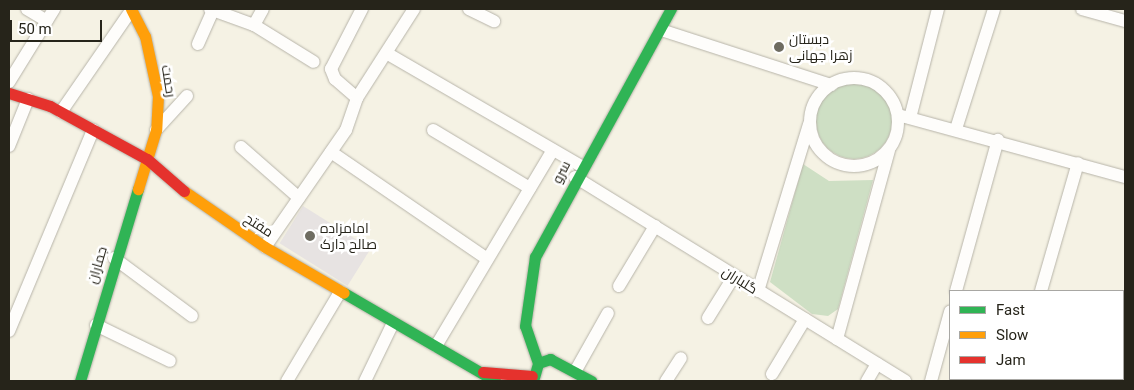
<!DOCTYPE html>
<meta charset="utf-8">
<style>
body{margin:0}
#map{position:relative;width:1134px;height:390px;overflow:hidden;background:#f5f2e4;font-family:Roboto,Cairo,sans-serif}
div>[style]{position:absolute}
.green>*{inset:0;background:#cedfc4}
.round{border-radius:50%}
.building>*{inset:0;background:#e7e3e2;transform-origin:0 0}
.roads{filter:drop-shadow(0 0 1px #b7b4a9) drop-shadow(0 0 1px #b7b4a9)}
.street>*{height:12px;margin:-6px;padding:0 6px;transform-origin:6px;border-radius:6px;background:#fefdfb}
.street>.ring{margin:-6px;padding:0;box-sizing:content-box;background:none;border:12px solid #fefdfb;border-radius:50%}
.fast>*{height:11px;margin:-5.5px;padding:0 5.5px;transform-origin:5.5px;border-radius:5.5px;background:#30b455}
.slow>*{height:11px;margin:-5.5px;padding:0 5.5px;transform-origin:5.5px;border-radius:5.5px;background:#ff9f0a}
.jam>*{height:11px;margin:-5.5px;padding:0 5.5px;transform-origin:5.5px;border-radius:5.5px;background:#e5322d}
.dots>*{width:14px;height:14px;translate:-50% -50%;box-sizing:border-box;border:2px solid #fff;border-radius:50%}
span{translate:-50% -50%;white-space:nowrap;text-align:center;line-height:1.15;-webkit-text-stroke:5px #fff;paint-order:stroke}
.poi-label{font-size:14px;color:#26241a}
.left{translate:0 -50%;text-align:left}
.street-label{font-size:14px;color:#26241a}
.frame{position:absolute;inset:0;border:10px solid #26241a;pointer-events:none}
.legend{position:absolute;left:949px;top:290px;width:175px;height:90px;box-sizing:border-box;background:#fff;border:1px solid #a8a7a3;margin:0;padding:6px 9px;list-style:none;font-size:15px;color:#26241a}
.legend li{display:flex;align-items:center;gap:10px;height:25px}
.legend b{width:25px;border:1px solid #a8a7a3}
.scale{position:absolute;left:10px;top:20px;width:92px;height:22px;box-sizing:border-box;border:2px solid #26241a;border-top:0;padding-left:6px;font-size:15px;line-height:18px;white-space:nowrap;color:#26241a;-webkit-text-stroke:4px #fff;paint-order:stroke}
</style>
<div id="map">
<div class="green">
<i class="round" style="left:816px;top:83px;width:76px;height:76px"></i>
<i style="clip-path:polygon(803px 164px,829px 181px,873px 180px,838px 309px,828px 316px,812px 314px,770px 282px)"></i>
</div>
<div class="building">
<i style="left:303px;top:206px;width:80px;height:44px;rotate:32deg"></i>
</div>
<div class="roads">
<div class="street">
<i style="left:27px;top:9px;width:23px;rotate:31deg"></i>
<i style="left:210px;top:9px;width:47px;rotate:20deg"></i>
<i style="left:254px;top:25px;width:70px;rotate:31.7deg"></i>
<i style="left:469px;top:9px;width:28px;rotate:26deg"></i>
<i style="left:1082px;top:9px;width:45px;rotate:15.6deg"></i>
<i style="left:254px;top:25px;width:18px;rotate:-61deg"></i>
<i style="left:661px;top:30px;width:179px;rotate:17.9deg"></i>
<i style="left:198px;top:44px;width:37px;rotate:-66deg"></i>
<i style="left:388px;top:54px;width:223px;rotate:30.1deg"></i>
<i class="ring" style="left:810px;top:78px;width:76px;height:76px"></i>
<i style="left:9px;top:82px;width:86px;rotate:-58.3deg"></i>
<i style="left:357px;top:98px;width:29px;rotate:-139deg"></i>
<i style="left:335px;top:79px;width:11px;rotate:-112deg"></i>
<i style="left:331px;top:69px;width:68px;rotate:-62.7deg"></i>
<i style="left:61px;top:112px;width:125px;rotate:-55.4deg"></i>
<i style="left:898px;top:115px;width:235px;rotate:15.3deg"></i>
<i style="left:910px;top:118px;width:113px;rotate:-75.6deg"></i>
<i style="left:956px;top:129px;width:126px;rotate:-72.4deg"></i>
<i style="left:156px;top:130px;width:46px;rotate:-47.6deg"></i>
<i style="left:433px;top:130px;width:113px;rotate:30.9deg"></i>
<i style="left:9px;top:146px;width:51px;rotate:-68deg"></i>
<i style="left:241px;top:147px;width:77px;rotate:41.3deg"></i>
<i style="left:331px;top:152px;width:189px;rotate:34.4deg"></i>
<i style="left:575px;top:177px;width:388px;rotate:31.7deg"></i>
<i style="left:265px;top:247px;width:142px;rotate:-55.3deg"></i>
<i style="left:346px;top:130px;width:34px;rotate:-71deg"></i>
<i style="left:357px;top:98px;width:106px;rotate:-57.4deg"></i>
<i style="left:114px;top:258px;width:97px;rotate:36.6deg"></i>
<i style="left:619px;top:286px;width:70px;rotate:-59deg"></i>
<i style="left:758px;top:291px;width:175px;rotate:-73deg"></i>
<i style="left:956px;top:291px;width:157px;rotate:-74.5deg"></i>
<i style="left:1041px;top:291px;width:133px;rotate:-73.9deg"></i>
<i style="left:1123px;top:316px;width:8px;rotate:-76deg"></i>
<i style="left:708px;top:318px;width:49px;rotate:-58.2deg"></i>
<i style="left:96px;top:325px;width:82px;rotate:25.9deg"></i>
<i style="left:9px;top:331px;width:218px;rotate:-67.3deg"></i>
<i style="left:837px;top:339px;width:196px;rotate:-74.6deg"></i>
<i style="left:436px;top:346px;width:228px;rotate:-59.2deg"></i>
<i style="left:576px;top:370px;width:65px;rotate:-60.7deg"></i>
<i style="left:772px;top:374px;width:64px;rotate:-59deg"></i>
<i style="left:287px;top:381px;width:104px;rotate:-59.2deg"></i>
<i style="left:365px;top:381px;width:64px;rotate:-64.2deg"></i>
<i style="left:666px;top:381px;width:27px;rotate:-57deg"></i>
<i style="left:867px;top:381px;width:20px;rotate:-60deg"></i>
<i style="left:931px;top:381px;width:72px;rotate:-74.6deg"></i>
<i style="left:1016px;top:381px;width:2px;rotate:-90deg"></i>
<i style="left:1102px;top:381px;width:2px;rotate:-63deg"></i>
</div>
<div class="fast">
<i style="left:344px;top:293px;width:175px;rotate:30.2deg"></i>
<i style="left:538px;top:363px;width:39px;rotate:-109deg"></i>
<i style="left:525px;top:326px;width:70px;rotate:-81.8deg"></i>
<i style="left:535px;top:257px;width:283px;rotate:-61.3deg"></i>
<i style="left:80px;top:381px;width:201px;rotate:-73.2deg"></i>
<i style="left:533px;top:381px;width:19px;rotate:-74deg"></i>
<i style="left:538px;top:363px;width:13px;rotate:-18deg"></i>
<i style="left:550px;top:359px;width:47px;rotate:28.2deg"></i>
</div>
<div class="slow">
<i style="left:131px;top:9px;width:30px;rotate:63deg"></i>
<i style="left:145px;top:36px;width:61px;rotate:77.8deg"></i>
<i style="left:158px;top:96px;width:34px;rotate:93deg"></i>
<i style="left:156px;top:130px;width:62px;rotate:107deg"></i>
<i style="left:184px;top:191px;width:98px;rotate:34.7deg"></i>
<i style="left:265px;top:247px;width:91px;rotate:30.2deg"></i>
</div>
<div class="jam">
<i style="left:9px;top:93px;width:43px;rotate:17.6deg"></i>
<i style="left:50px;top:106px;width:111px;rotate:28.7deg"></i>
<i style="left:147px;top:159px;width:49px;rotate:40.9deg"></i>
<i style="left:483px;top:372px;width:49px;rotate:4.7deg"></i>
</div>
</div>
<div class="dots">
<i style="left:779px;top:47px;background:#6e6c61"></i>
<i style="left:310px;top:236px;background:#6e6c61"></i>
</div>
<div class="poi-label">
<span class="left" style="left:789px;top:47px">دبستان<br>زهرا جهانی</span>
<span class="left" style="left:320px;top:236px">امامزاده<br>صالح دارک</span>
</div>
<div class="street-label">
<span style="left:169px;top:81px;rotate:81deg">رحمت</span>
<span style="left:561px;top:172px;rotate:-63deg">سرو</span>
<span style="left:259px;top:225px;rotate:33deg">مفتح</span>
<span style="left:97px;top:265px;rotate:-74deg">جماران</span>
<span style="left:740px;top:280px;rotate:32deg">گلباران</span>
</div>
<div class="frame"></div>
<ul class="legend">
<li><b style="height:6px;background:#30b455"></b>Fast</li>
<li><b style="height:6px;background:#ff9f0a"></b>Slow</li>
<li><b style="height:6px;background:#e5322d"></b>Jam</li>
</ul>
<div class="scale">50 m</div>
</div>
